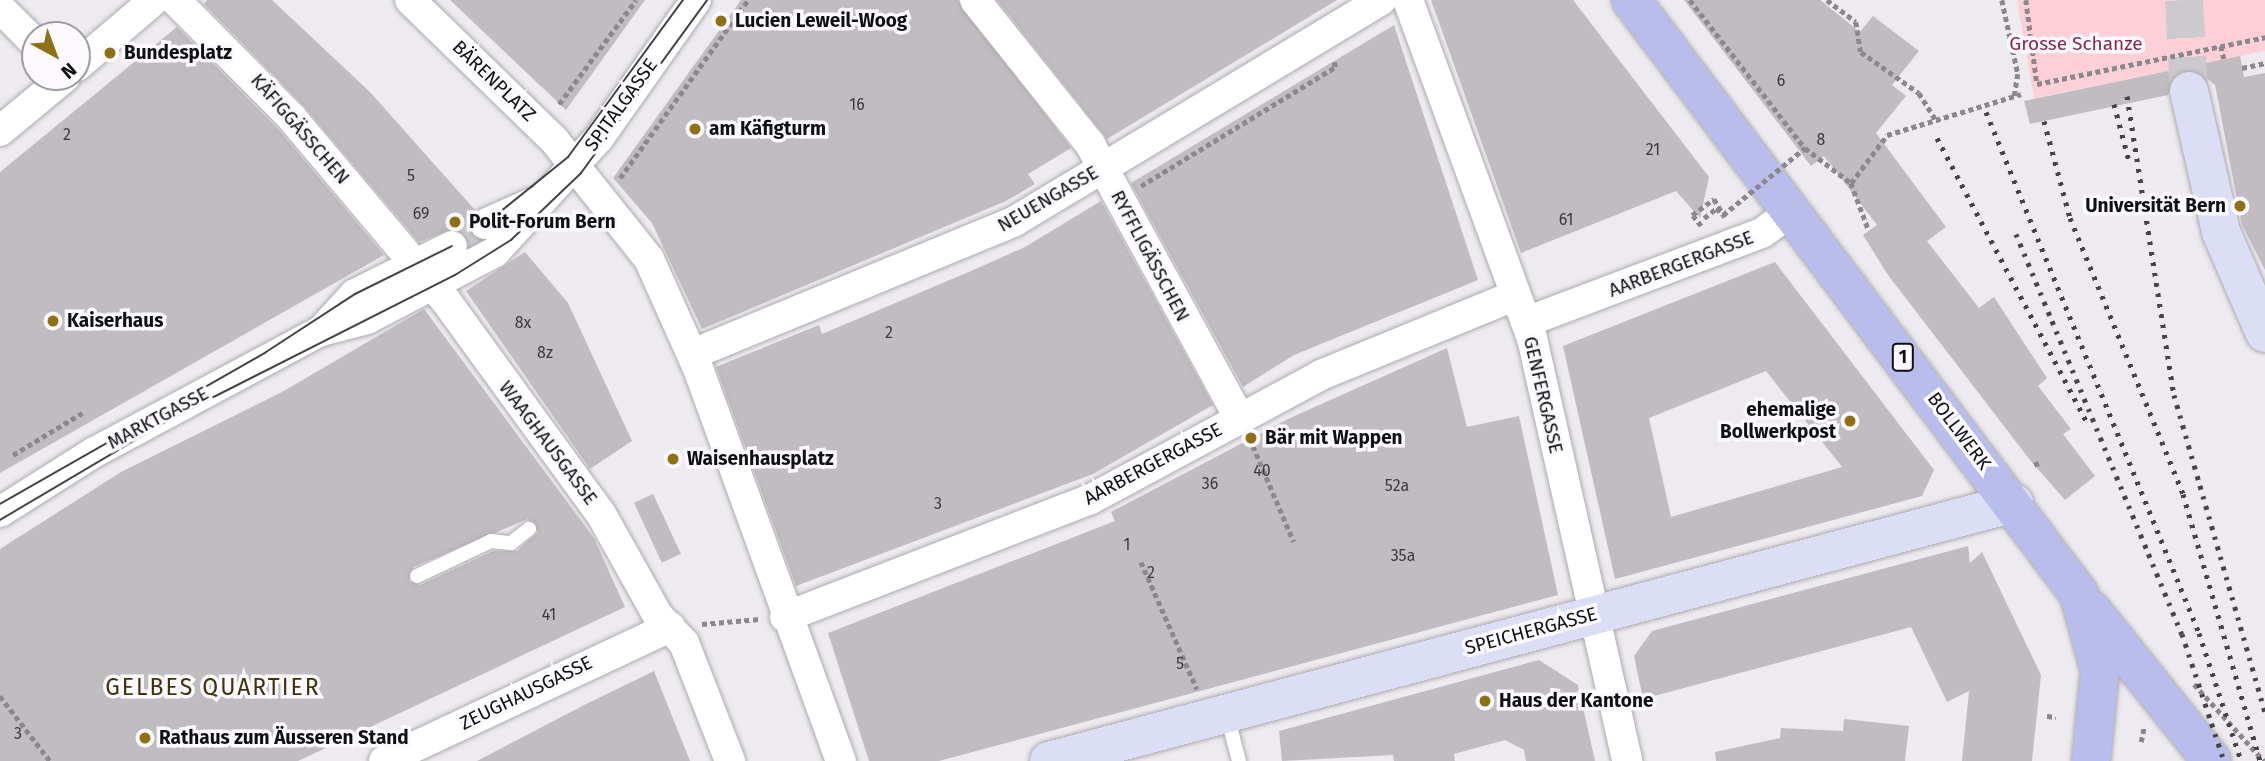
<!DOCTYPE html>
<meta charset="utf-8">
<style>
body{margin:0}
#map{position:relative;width:2265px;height:761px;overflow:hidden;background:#eeebf0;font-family:"Fira Sans",sans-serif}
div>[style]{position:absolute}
.green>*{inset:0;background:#fccfd9}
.building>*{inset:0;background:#c1bcc0;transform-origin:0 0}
.street-tunnel>*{height:30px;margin-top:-15px;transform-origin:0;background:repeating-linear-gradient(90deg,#cdcacf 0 30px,transparent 0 45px)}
.secondary-tunnel>*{height:38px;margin-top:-19px;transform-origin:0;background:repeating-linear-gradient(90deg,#cdcacf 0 38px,transparent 0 57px)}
.path>*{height:4.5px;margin-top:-2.25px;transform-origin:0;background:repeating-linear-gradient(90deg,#8b888c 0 5px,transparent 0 8.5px)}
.roads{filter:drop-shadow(0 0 2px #adaab0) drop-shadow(0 0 2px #adaab0)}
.lane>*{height:14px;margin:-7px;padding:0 7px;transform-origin:7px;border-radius:7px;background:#fff}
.street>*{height:30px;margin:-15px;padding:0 15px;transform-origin:15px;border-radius:15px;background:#fff}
.secondary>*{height:38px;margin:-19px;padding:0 19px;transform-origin:19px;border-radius:19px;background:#dcdef5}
.primary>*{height:38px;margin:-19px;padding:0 19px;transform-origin:19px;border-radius:19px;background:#b9bdec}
.tram>*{height:2px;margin:-1px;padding:0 1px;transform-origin:1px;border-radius:1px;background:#454346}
.rail>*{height:5px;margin-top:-2.5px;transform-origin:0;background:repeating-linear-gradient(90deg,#454346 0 3.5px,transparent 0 10.5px)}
.path-bridge>*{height:4.5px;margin-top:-2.25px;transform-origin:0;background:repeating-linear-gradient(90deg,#8b888c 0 5px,transparent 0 8.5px)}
.dots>*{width:19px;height:19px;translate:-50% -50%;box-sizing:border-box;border:4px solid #fbf8fe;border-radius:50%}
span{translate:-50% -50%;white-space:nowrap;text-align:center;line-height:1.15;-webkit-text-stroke:7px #fbf8fe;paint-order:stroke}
.number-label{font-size:16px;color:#3c3a3d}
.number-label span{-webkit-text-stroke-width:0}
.shield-label span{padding:2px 5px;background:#fbf8fe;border:2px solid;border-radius:5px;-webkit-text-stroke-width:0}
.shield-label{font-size:18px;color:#100f11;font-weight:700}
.poi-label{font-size:19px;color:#100f11;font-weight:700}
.left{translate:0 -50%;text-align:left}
.right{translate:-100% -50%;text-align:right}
.park-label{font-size:19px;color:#87284a}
.street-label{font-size:19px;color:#100f11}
.quarter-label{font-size:23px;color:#423209;letter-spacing:2px}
.north{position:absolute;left:21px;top:21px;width:70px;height:70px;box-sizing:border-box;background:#fbf8fe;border:2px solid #9d9b9f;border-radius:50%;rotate:139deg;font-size:19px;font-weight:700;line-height:28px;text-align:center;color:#100f11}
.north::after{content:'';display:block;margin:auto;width:24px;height:32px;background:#907015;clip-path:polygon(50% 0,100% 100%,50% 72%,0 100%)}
</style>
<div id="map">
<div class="green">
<i style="clip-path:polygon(2017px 0,2265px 0,2265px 51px,2034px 98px)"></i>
</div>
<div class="building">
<i style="clip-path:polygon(207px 0,272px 0,370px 92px,475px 210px,468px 223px,480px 240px,469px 246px,452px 229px,419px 242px,304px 106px,204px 4px)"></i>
<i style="clip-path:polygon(450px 0,645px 0,566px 110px)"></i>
<i style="clip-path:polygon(741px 0,958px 0,1071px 148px,1028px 174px,1035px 184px,1006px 201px,702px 329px,652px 223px,613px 178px)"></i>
<i style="clip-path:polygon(997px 0,1337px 0,1107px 139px)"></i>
<i style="clip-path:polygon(1431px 0,1573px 0,1709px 177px,1700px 218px,1676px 191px,1521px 253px)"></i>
<i style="clip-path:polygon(1684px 0,1820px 0,1860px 32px,1873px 16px,1919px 51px,1892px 85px,1906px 96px,1876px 133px,1946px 227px,1927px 241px,1979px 308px,1994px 297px,2047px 378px,2038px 386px,2071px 429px,2063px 434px,2095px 476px,2065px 500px,2030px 460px,1888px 275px,1863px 235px,1877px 225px,1824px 156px,1811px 166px)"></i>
<i style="clip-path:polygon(1394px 25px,1478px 280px,1294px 355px,1243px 387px,1131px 183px)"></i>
<i style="clip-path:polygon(177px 27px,278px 129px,384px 255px,0 473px,0 172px)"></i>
<i style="clip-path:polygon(2240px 56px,2244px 77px,2265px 73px,2265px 270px,2242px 225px,2215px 85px,2196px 70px,2175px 75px,2168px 95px,2030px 124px,2024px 101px)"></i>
<i style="clip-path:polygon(1101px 201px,1213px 405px,1093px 474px,796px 586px,716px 367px,819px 325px,822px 334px,971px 271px,1025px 247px)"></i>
<i style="clip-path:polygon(525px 252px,568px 303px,632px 441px,590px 469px,466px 291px)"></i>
<i style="clip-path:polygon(evenodd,1775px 262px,1934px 470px,1922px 496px,1615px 579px,1563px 346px,1775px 262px,1766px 371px,1842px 467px,1671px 517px,1649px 418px,1766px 371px)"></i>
<i style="clip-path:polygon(evenodd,424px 309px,594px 538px,625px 607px,298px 761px,0 761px,0 549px,121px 472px,282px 392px,424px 309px,528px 519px,538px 532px,517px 551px,493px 551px,420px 585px,409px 581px,413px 567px,528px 519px)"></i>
<i style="clip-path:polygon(1447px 348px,1467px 427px,1519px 416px,1558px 595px,939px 761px,869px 761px,828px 633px,1115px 521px,1111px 512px,1290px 418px)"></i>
<i style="left:653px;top:494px;width:66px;height:21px;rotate:65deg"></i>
<i style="clip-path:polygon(1968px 546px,1970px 563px,1982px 552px,2041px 675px,2032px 761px,1962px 761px,1969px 691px,1947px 702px,1911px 627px,1643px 699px,1634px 656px,1652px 631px)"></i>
<i style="clip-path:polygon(1539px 660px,1578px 685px,1595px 761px,1526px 761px,1524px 750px,1505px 740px,1454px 754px,1455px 761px,1394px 761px,1393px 755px,1282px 761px,1279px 731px)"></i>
<i style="clip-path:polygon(654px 671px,690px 761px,477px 761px,584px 705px)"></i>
<i style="clip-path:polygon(1844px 719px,1909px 726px,1905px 761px,1716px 761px,1715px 752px,1780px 738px,1781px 728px,1843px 731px)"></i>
</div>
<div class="street-tunnel">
<i style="left:452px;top:246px;width:40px;rotate:-34deg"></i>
</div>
<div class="secondary-tunnel">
<i style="left:2184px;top:0;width:91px;rotate:86.9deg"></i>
</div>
<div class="path">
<i style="left:1690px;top:0;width:187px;rotate:52.2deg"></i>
<i style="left:1805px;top:148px;width:58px;rotate:37.3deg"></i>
<i style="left:1851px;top:183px;width:51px;rotate:69.4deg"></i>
<i style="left:1827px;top:0;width:36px;rotate:37deg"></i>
<i style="left:1856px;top:22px;width:30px;rotate:81deg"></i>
<i style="left:1861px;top:52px;width:71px;rotate:35.3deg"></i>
<i style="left:1919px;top:93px;width:31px;rotate:58deg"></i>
<i style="left:2002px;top:0;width:76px;rotate:77.8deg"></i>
<i style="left:2018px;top:74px;width:24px;rotate:99deg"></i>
<i style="left:2026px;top:0;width:85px;rotate:82.5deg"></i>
<i style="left:2037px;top:84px;width:233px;rotate:-11.6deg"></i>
<i style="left:2221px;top:46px;width:13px;rotate:77deg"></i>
<i style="left:2242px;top:68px;width:24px;rotate:-12deg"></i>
<i style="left:559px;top:104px;width:129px;rotate:-53.5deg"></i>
<i style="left:620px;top:178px;width:219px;rotate:-54.3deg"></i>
<i style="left:1851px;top:183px;width:60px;rotate:-53.1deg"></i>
<i style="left:1887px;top:135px;width:140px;rotate:-17deg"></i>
<i style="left:1141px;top:186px;width:228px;rotate:-31.5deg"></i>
<i style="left:1335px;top:67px;width:5px;rotate:-101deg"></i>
<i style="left:1704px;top:218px;width:16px;rotate:-38deg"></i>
<i style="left:1717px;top:208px;width:6px;rotate:51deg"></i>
<i style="left:1701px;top:226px;width:14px;rotate:-129deg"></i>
<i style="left:1692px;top:215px;width:27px;rotate:-36deg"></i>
<i style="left:1714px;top:199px;width:21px;rotate:59deg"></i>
<i style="left:1253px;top:446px;width:104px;rotate:66.9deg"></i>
<i style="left:13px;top:455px;width:81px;rotate:-31.3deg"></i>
<i style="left:2034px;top:465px;width:8px;rotate:-23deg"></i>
<i style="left:1141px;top:562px;width:139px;rotate:66.2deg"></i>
<i style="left:702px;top:624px;width:58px;rotate:-4.9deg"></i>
<i style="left:2194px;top:684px;width:104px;rotate:47.7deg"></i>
<i style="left:0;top:696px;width:82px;rotate:52.4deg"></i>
<i style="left:2047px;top:716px;width:9px;rotate:6deg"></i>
<i style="left:2141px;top:742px;width:16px;rotate:-79deg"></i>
</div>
<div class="roads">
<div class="lane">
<i style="left:417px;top:576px;width:82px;rotate:-25.3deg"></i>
<i style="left:491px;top:541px;width:20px;rotate:6deg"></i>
<i style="left:511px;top:543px;width:23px;rotate:-38deg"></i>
<i style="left:1227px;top:715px;width:48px;rotate:75.4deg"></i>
</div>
<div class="street">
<i style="left:175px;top:0;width:165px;rotate:45.2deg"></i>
<i style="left:291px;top:117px;width:241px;rotate:49.9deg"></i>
<i style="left:446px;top:301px;width:263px;rotate:54deg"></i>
<i style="left:601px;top:514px;width:117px;rotate:60.8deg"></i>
<i style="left:658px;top:616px;width:37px;rotate:46deg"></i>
<i style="left:684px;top:643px;width:127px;rotate:68.7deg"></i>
<i style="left:410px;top:0;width:201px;rotate:44.2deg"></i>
<i style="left:554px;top:140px;width:152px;rotate:51.4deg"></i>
<i style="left:649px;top:259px;width:123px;rotate:65.9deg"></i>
<i style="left:699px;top:371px;width:415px;rotate:70deg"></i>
<i style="left:975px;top:0;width:184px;rotate:51.4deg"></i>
<i style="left:1090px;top:144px;width:313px;rotate:61.4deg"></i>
<i style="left:1408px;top:0;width:360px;rotate:69.9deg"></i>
<i style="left:1532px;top:338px;width:434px;rotate:77.3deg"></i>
<i style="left:0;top:8px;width:49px;rotate:45deg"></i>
<i style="left:77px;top:66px;width:101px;rotate:-40.6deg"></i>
<i style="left:0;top:131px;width:85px;rotate:-39.7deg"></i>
<i style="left:485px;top:224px;width:51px;rotate:-24.1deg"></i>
<i style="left:1526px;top:322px;width:252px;rotate:-20.7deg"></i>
<i style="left:1762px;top:233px;width:37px;rotate:-36deg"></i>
<i style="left:321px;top:331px;width:50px;rotate:-47.4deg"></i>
<i style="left:355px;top:294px;width:108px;rotate:-26.3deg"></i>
<i style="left:693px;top:354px;width:348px;rotate:-22.4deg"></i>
<i style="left:1015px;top:221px;width:428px;rotate:-31.1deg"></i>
<i style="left:0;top:512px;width:110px;rotate:-32.4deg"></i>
<i style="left:93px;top:453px;width:259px;rotate:-28.2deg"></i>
<i style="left:321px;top:331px;width:48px;rotate:-14.6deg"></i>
<i style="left:367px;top:319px;width:144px;rotate:-27.6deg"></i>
<i style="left:495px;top:252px;width:153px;rotate:-47.7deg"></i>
<i style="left:598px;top:139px;width:170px;rotate:-54.8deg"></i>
<i style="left:785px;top:617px;width:328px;rotate:-21.1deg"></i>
<i style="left:1091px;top:499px;width:261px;rotate:-28.3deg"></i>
<i style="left:1321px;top:375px;width:209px;rotate:-22.3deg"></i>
<i style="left:384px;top:761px;width:316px;rotate:-25.1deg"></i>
</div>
<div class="secondary">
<i style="left:2189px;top:91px;width:145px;rotate:77.2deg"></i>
<i style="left:2221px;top:232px;width:110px;rotate:66.5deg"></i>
<i style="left:1049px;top:761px;width:999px;rotate:-14.97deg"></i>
</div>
<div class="primary">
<i style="left:1631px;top:0;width:744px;rotate:52.98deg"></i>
<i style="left:2079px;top:594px;width:79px;rotate:74.6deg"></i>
<i style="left:2100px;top:670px;width:91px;rotate:95.6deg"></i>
<i style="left:2091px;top:610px;width:193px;rotate:51.3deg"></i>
</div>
</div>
<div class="tram">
<i style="left:485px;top:224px;width:107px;rotate:-38.9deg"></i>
<i style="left:568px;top:157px;width:195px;rotate:-53.8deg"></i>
<i style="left:0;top:504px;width:306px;rotate:-29.7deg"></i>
<i style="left:266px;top:352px;width:106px;rotate:-33.1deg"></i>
<i style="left:355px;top:294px;width:108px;rotate:-26.3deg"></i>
<i style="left:0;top:520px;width:202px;rotate:-30.6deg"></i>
<i style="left:174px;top:417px;width:315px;rotate:-26.8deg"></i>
<i style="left:455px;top:275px;width:66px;rotate:-32deg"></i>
<i style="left:511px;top:240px;width:97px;rotate:-43.7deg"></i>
<i style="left:581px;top:173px;width:214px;rotate:-53.9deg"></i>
</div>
<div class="rail">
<i style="left:2127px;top:96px;width:303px;rotate:81.1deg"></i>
<i style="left:2174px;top:395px;width:331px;rotate:74deg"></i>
<i style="left:2114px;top:104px;width:63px;rotate:75.3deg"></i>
<i style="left:1986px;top:112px;width:563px;rotate:67.76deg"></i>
<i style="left:2199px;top:633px;width:135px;rotate:71.8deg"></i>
<i style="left:2044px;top:121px;width:100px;rotate:75deg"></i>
<i style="left:2070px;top:218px;width:298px;rotate:67.7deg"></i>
<i style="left:2183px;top:494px;width:278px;rotate:73.9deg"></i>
<i style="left:1937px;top:138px;width:320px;rotate:62.2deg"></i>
<i style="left:2016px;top:234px;width:433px;rotate:67.5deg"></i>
<i style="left:2182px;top:634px;width:134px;rotate:71.7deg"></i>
</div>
<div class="path-bridge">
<i style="left:1723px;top:215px;width:106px;rotate:-39.3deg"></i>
</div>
<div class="dots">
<i style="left:721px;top:21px;background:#907015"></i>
<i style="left:110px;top:53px;background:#907015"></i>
<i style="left:695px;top:129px;background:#907015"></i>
<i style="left:2240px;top:206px;background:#907015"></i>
<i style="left:455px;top:222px;background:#907015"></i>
<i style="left:53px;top:321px;background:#907015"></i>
<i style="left:1850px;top:421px;background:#907015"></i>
<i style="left:1251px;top:438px;background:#907015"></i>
<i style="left:673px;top:459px;background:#907015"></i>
<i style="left:1485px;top:701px;background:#907015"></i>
<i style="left:145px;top:738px;background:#907015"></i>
</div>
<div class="number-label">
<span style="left:1781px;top:81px">6</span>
<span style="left:857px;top:105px">16</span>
<span style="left:67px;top:135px">2</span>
<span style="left:1821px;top:140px">8</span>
<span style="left:1653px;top:150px">21</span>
<span style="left:411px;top:176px">5</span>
<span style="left:421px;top:214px">69</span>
<span style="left:1566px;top:220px">61</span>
<span style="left:523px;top:323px">8x</span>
<span style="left:889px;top:333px">2</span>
<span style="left:545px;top:353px">8z</span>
<span style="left:1262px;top:471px">40</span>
<span style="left:1210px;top:484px">36</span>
<span style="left:1397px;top:486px">52a</span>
<span style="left:938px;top:504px">3</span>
<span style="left:1127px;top:545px">1</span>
<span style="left:1403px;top:556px">35a</span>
<span style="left:1151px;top:573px">2</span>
<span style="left:549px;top:615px">41</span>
<span style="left:1180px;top:664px">5</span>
<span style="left:18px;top:734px">3</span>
</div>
<div class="shield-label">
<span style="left:1903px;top:357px">1</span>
</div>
<div class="poi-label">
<span class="left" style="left:735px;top:21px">Lucien Leweil-Woog</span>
<span class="left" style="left:124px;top:53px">Bundesplatz</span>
<span class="left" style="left:709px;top:129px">am Käfigturm</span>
<span class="right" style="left:2226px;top:206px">Universität Bern</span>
<span class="left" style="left:469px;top:222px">Polit-Forum Bern</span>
<span class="left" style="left:67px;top:321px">Kaiserhaus</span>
<span class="right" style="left:1836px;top:421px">ehemalige<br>Bollwerkpost</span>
<span class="left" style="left:1265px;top:438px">Bär mit Wappen</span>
<span class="left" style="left:687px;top:459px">Waisenhausplatz</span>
<span class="left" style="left:1499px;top:701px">Haus der Kantone</span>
<span class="left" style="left:159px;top:738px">Rathaus zum Äusseren Stand</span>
</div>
<div class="park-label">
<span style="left:2076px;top:44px">Grosse Schanze</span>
</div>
<div class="street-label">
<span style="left:494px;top:81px;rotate:44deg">BÄRENPLATZ</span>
<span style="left:621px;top:105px;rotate:-54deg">SPITALGASSE</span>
<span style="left:300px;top:129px;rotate:49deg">KÄFIGGÄSSCHEN</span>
<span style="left:1048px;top:199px;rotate:-30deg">NEUENGASSE</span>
<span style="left:1150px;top:256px;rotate:62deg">RYFFLIGÄSSCHEN</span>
<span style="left:1681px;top:264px;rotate:-21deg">AARBERGERGASSE</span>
<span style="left:1543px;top:395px;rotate:77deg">GENFERGASSE</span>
<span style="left:158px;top:418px;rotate:-28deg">MARKTGASSE</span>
<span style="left:1959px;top:431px;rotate:53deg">BOLLWERK</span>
<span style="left:548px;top:443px;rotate:53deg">WAAGHAUSGASSE</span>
<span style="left:1153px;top:464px;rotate:-28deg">AARBERGERGASSE</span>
<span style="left:1531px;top:631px;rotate:-15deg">SPEICHERGASSE</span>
<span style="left:526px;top:693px;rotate:-26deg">ZEUGHAUSGASSE</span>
</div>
<div class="quarter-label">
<span style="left:213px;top:687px">GELBES QUARTIER</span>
</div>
<div class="north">N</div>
</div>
